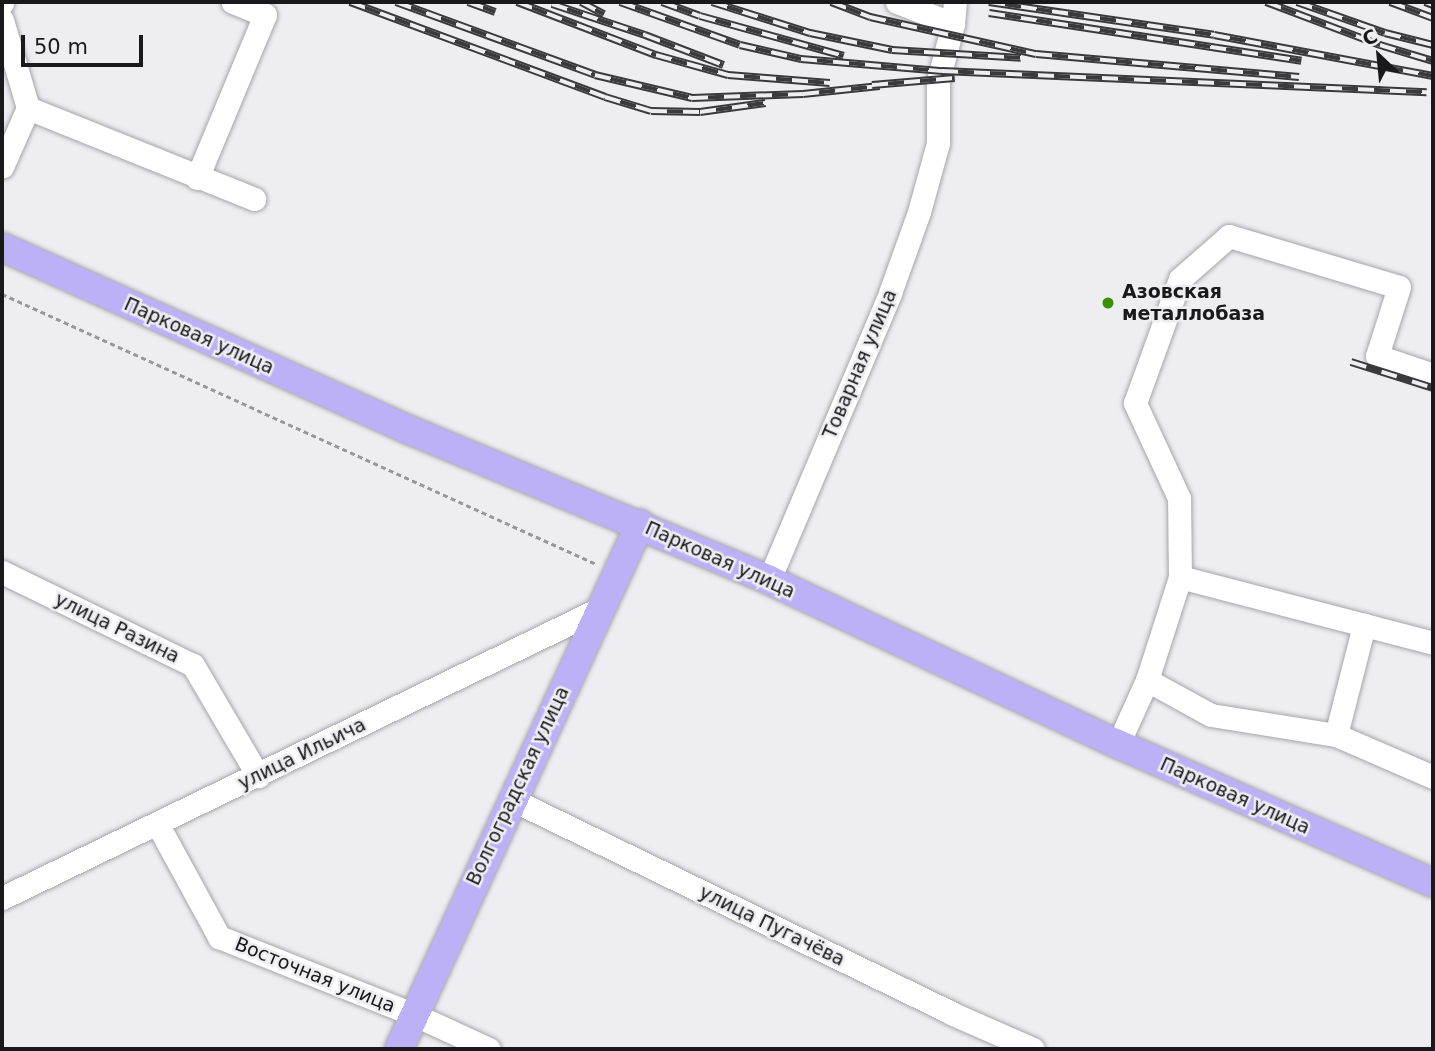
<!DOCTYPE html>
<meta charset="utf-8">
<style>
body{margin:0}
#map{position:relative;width:1435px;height:1051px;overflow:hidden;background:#ededf2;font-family:"DejaVu Sans",sans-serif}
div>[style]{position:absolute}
.path>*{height:2.5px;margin-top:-1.25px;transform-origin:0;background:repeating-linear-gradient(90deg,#98989c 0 5px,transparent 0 8.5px)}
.roads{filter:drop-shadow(0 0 2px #a5a5aa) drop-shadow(0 0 2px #a5a5aa)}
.minor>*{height:23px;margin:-11.5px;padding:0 11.5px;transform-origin:11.5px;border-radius:11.5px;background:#fff}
.major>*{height:28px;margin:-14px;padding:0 14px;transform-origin:14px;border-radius:14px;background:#bcb1f6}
.rail>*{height:8px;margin-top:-4px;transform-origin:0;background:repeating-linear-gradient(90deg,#ededf2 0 16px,#3a3a3d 0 32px);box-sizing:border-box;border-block:2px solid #3a3a3d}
.dots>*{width:19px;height:19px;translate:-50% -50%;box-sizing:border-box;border:4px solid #ededf2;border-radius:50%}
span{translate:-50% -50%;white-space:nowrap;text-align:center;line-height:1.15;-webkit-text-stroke:5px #ededf2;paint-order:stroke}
.poi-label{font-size:19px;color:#19191b;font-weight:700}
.left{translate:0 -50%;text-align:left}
.street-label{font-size:19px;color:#19191b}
.frame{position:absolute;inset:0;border:4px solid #19191b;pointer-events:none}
.north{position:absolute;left:1344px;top:21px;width:70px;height:70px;-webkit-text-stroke:5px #ededf2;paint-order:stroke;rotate:334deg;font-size:19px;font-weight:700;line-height:28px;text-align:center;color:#19191b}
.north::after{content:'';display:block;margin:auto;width:24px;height:32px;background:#19191b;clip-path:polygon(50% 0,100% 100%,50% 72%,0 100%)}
.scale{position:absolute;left:21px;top:35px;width:122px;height:32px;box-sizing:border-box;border:4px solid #19191b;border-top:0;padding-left:9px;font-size:21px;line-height:24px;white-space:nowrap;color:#19191b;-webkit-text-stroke:5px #ededf2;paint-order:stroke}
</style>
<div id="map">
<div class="path">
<i style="left:2px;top:294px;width:652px;rotate:24.44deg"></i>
</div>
<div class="roads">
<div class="minor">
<i style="left:897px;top:2px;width:60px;rotate:21.4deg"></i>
<i style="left:2px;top:3px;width:1px;rotate:-90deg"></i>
<i style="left:2px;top:20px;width:92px;rotate:73.5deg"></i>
<i style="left:28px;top:108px;width:64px;rotate:113.8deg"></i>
<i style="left:28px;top:108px;width:244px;rotate:21.9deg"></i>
<i style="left:197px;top:178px;width:177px;rotate:-67.4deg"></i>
<i style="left:265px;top:15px;width:35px;rotate:-158deg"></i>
<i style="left:2px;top:572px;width:212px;rotate:26deg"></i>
<i style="left:193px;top:665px;width:129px;rotate:59.6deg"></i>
<i style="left:1180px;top:577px;width:261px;rotate:14.6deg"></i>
<i style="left:769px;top:580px;width:311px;rotate:-67.1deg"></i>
<i style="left:890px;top:293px;width:86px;rotate:-70.3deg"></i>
<i style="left:919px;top:212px;width:72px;rotate:-74.6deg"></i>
<i style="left:938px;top:143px;width:62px;rotate:-90deg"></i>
<i style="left:938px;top:81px;width:59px;rotate:-75.3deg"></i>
<i style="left:953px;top:24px;width:22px;rotate:-85deg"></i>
<i style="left:1147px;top:680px;width:73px;rotate:28.7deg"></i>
<i style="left:1211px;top:715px;width:127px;rotate:9.1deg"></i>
<i style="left:1336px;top:735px;width:106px;rotate:23.4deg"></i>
<i style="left:1336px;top:735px;width:114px;rotate:-75.7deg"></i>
<i style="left:1118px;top:744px;width:70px;rotate:-65.6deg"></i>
<i style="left:1147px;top:680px;width:108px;rotate:-72.2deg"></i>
<i style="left:1180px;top:577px;width:79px;rotate:-90.7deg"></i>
<i style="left:1179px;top:498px;width:105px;rotate:-114.9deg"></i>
<i style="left:1135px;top:403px;width:132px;rotate:-70.1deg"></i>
<i style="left:1180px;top:279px;width:65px;rotate:-41.3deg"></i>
<i style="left:1229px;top:236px;width:177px;rotate:16.7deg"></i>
<i style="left:1399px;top:287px;width:72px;rotate:107.7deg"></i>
<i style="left:1377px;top:356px;width:59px;rotate:18.7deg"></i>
<i style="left:511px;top:799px;width:492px;rotate:25.9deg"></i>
<i style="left:953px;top:1014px;width:87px;rotate:23.6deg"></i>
<i style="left:158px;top:825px;width:128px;rotate:61.4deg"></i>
<i style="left:219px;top:937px;width:211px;rotate:21.7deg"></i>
<i style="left:415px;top:1015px;width:81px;rotate:24.7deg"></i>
<i style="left:2px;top:898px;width:666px;rotate:-25.83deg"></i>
</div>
<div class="major">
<i style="left:2px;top:247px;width:444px;rotate:24.2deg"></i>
<i style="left:407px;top:429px;width:392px;rotate:22.6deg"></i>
<i style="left:769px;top:580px;width:386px;rotate:25.2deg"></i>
<i style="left:1118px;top:744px;width:344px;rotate:23.8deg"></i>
<i style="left:399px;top:1049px;width:578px;rotate:-65.34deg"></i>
</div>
</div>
<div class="rail">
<i style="left:350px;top:2px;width:272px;rotate:20.4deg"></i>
<i style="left:605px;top:97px;width:48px;rotate:16.9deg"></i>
<i style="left:651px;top:111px;width:49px;rotate:1.2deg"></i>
<i style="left:700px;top:112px;width:66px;rotate:-7.9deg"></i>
<i style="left:396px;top:2px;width:212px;rotate:20.1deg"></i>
<i style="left:595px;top:75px;width:100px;rotate:13.3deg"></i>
<i style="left:692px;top:98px;width:111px;rotate:-2.1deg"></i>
<i style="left:803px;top:94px;width:77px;rotate:-5.9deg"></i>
<i style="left:468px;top:2px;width:29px;rotate:20deg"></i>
<i style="left:517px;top:2px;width:149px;rotate:20.9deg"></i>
<i style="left:656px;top:55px;width:75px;rotate:15.5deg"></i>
<i style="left:728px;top:75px;width:102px;rotate:4.5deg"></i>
<i style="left:581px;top:2px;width:26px;rotate:28deg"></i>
<i style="left:620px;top:2px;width:127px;rotate:19.7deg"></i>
<i style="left:740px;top:45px;width:63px;rotate:12.9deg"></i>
<i style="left:801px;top:59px;width:142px;rotate:4.9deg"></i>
<i style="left:942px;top:71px;width:485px;rotate:2.5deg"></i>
<i style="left:662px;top:2px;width:40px;rotate:20.2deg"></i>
<i style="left:700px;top:16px;width:149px;rotate:15.5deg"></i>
<i style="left:712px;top:2px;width:103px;rotate:17.6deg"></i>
<i style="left:810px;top:33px;width:84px;rotate:11.7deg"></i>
<i style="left:892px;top:50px;width:129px;rotate:3.5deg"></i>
<i style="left:831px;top:2px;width:42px;rotate:21deg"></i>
<i style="left:870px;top:17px;width:170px;rotate:12.6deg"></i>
<i style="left:1036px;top:54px;width:264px;rotate:5deg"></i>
<i style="left:989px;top:2px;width:227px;rotate:8.3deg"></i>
<i style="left:1214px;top:35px;width:223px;rotate:10.6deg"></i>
<i style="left:1266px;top:2px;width:122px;rotate:20.7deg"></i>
<i style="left:1380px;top:45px;width:55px;rotate:16.8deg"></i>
<i style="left:1297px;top:2px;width:93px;rotate:19.4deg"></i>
<i style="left:1385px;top:33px;width:49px;rotate:14deg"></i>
<i style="left:1390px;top:2px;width:46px;rotate:20.4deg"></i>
<i style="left:1425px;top:2px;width:9px;rotate:21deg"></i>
<i style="left:552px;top:4px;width:98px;rotate:18.4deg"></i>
<i style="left:645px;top:35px;width:84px;rotate:21deg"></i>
<i style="left:989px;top:13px;width:316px;rotate:8.7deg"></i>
<i style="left:872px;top:85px;width:83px;rotate:-4.8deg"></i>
<i style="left:1351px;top:362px;width:86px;rotate:17.6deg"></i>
</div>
<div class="dots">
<i style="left:1108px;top:303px;background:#399100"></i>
</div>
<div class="poi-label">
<span class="left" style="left:1122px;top:303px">Азовская<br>металлобаза</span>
</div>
<div class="street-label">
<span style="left:199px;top:336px;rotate:24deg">Парковая улица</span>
<span style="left:860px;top:364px;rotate:-67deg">Товарная улица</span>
<span style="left:720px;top:560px;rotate:24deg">Парковая улица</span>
<span style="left:117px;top:628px;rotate:26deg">улица Разина</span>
<span style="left:302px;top:754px;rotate:-26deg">улица Ильича</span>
<span style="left:518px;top:786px;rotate:-65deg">Волгоградская улица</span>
<span style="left:1235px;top:796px;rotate:24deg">Парковая улица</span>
<span style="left:772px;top:926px;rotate:26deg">улица Пугачёва</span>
<span style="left:315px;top:975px;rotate:22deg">Восточная улица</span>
</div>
<div class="frame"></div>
<div class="north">С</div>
<div class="scale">50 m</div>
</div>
